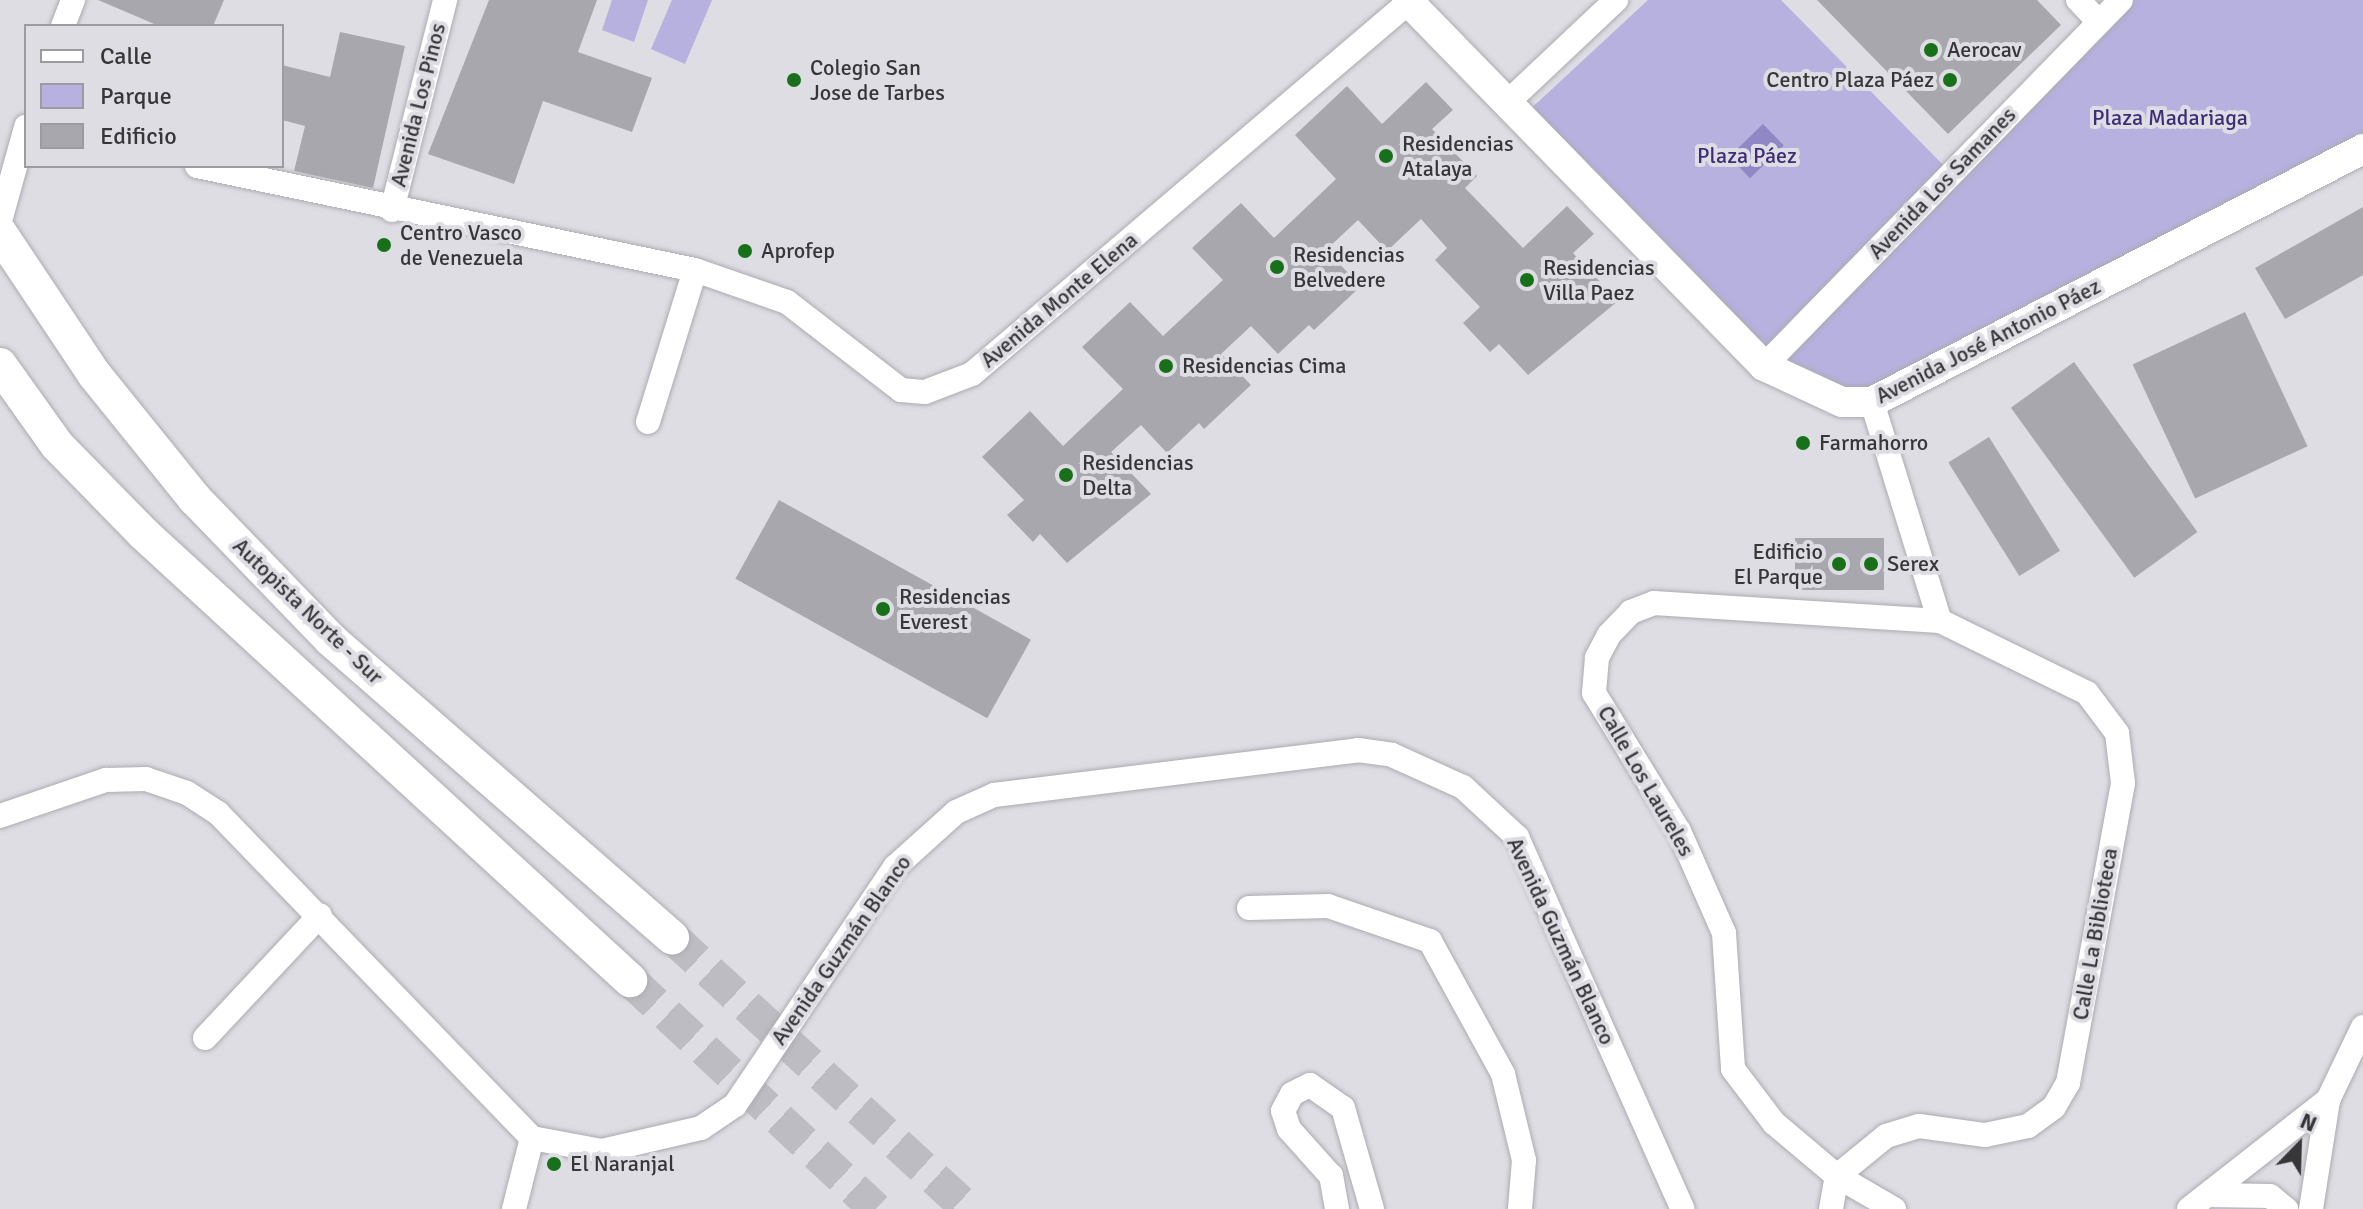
<!DOCTYPE html>
<meta charset="utf-8">
<style>
body{margin:0}
#map{position:relative;width:2363px;height:1209px;overflow:hidden;background:#dedde4;font-family:Signika,sans-serif}
div>[style]{position:absolute}
.green>*{inset:0;background:#b6b1de}
.water>*{inset:0;background:#8f88c4;transform-origin:0 0}
.building>*{inset:0;background:#a8a7ad;transform-origin:0 0}
.highway-tunnel>*{height:34px;margin-top:-17px;transform-origin:0;background:repeating-linear-gradient(90deg,#bdbcc2 0 34px,transparent 0 51px)}
.roads{filter:drop-shadow(0 0 2px #ababb1) drop-shadow(0 0 2px #ababb1)}
.minor>*{height:24px;margin:-12px;padding:0 12px;transform-origin:12px;border-radius:12px;background:#fff}
.major>*{height:30px;margin:-15px;padding:0 15px;transform-origin:15px;border-radius:15px;background:#fff}
.highway>*{height:34px;margin:-17px;padding:0 17px;transform-origin:17px;border-radius:17px;background:#fff}
.dots>*{width:22px;height:22px;translate:-50% -50%;box-sizing:border-box;border:4px solid #dedde4;border-radius:50%}
span{translate:-50% -50%;white-space:nowrap;text-align:center;line-height:1.15;-webkit-text-stroke:8px #dedde4;paint-order:stroke}
.poi-label{font-size:22px;color:#373739}
.left{translate:0 -50%;text-align:left}
.right{translate:-100% -50%;text-align:right}
.street-label{font-size:22px;color:#373739}
.park-label{font-size:22px;color:#3f2e77}
.legend{position:absolute;left:24px;top:24px;width:260px;height:144px;box-sizing:border-box;background:#dedde4;border:2px solid #9b9ba0;margin:0;padding:10px 14px;list-style:none;font-size:24px;color:#373739}
.legend li{display:flex;align-items:center;gap:16px;height:40px}
.legend b{width:40px;border:2px solid #9b9ba0}
.north{position:absolute;left:2259px;top:1105px;width:80px;height:80px;-webkit-text-stroke:6px #dedde4;paint-order:stroke;rotate:23deg;font-size:22px;font-weight:700;line-height:32px;text-align:center;color:#373739}
.north::after{content:'';display:block;margin:auto;width:28px;height:36px;background:#373739;clip-path:polygon(50% 0,100% 100%,50% 72%,0 100%)}
</style>
<div id="map">
<div class="green">
<i style="clip-path:polygon(612px 0,648px 0,634px 42px,602px 30px)"></i>
<i style="clip-path:polygon(672px 0,712px 0,685px 64px,651px 49px)"></i>
<i style="clip-path:polygon(1648px 0,1781px 0,1952px 174px,2122px 0,2363px 0,2363px 149px,1872px 402px,1764px 366px,1524px 115px)"></i>
</div>
<div class="water">
<i style="left:1763px;top:124px;width:30px;height:47px;rotate:46deg"></i>
</div>
<div class="building">
<i style="clip-path:polygon(98px 0,224px 0,213px 26px,159px 26px)"></i>
<i style="clip-path:polygon(489px 0,597px 0,578px 52px,652px 78px,632px 132px,543px 101px,514px 184px,428px 154px)"></i>
<i style="clip-path:polygon(1817px 0,2037px 0,2061px 25px,1948px 134px)"></i>
<i style="clip-path:polygon(340px 32px,405px 46px,373px 188px,294px 171px,305px 126px,282px 120px,282px 65px,330px 77px)"></i>
<i style="clip-path:polygon(1426px 82px,1453px 110px,1432px 129px,1477px 176px,1465px 188px,1523px 248px,1567px 206px,1594px 234px,1573px 253px,1618px 301px,1528px 375px,1499px 344px,1490px 352px,1463px 323px,1480px 307px,1435px 260px,1447px 248px,1421px 219px,1387px 251px,1358px 220px,1326px 250px,1361px 286px,1314px 330px,1309px 325px,1278px 354px,1251px 326px,1221px 354px,1251px 385px,1204px 429px,1199px 423px,1167px 453px,1141px 425px,1111px 452px,1151px 494px,1067px 563px,1040px 534px,1033px 542px,1007px 515px,1024px 500px,982px 457px,1030px 411px,1063px 446px,1123px 389px,1082px 347px,1130px 302px,1163px 336px,1223px 280px,1192px 248px,1241px 203px,1274px 238px,1336px 179px,1295px 135px,1347px 86px,1382px 124px)"></i>
<i style="clip-path:polygon(2363px 207px,2363px 275px,2285px 319px,2255px 268px)"></i>
<i style="left:2245px;top:312px;width:148px;height:124px;rotate:65deg"></i>
<i style="left:2074px;top:362px;width:210px;height:78px;rotate:54deg"></i>
<i style="left:1989px;top:437px;width:134px;height:48px;rotate:58deg"></i>
<i style="left:779px;top:500px;width:288px;height:90px;rotate:29deg"></i>
<i style="left:1795px;top:538px;width:89px;height:52px"></i>
</div>
<div class="highway-tunnel">
<i style="left:672px;top:937px;width:402px;rotate:42.6deg"></i>
<i style="left:630px;top:980px;width:336px;rotate:43deg"></i>
</div>
<div class="roads">
<div class="minor">
<i style="left:2078px;top:0;width:30px;rotate:46deg"></i>
<i style="left:63px;top:26px;width:28px;rotate:-69deg"></i>
<i style="left:1510px;top:100px;width:146px;rotate:-43.3deg"></i>
<i style="left:197px;top:166px;width:509px;rotate:11.8deg"></i>
<i style="left:695px;top:270px;width:97px;rotate:19.2deg"></i>
<i style="left:787px;top:302px;width:144px;rotate:37.7deg"></i>
<i style="left:901px;top:390px;width:24px;rotate:5deg"></i>
<i style="left:925px;top:392px;width:50px;rotate:-21deg"></i>
<i style="left:972px;top:374px;width:574px;rotate:-40.41deg"></i>
<i style="left:392px;top:210px;width:217px;rotate:-75.8deg"></i>
<i style="left:0;top:221px;width:98px;rotate:-74.5deg"></i>
<i style="left:1764px;top:366px;width:511px;rotate:-45.71deg"></i>
<i style="left:1872px;top:402px;width:229px;rotate:72.8deg"></i>
<i style="left:648px;top:422px;width:159px;rotate:-72.8deg"></i>
<i style="left:0;top:816px;width:112px;rotate:-18.8deg"></i>
<i style="left:106px;top:780px;width:40px;rotate:-1.4deg"></i>
<i style="left:146px;top:779px;width:43px;rotate:18.9deg"></i>
<i style="left:187px;top:793px;width:37px;rotate:33deg"></i>
<i style="left:218px;top:813px;width:452px;rotate:46deg"></i>
<i style="left:532px;top:1138px;width:71px;rotate:10.5deg"></i>
<i style="left:602px;top:1151px;width:102px;rotate:-13.1deg"></i>
<i style="left:701px;top:1128px;width:41px;rotate:-34.1deg"></i>
<i style="left:735px;top:1105px;width:287px;rotate:-56.1deg"></i>
<i style="left:895px;top:867px;width:82px;rotate:-42deg"></i>
<i style="left:956px;top:812px;width:42px;rotate:-24.1deg"></i>
<i style="left:994px;top:795px;width:367px;rotate:-7deg"></i>
<i style="left:1358px;top:750px;width:34px;rotate:8deg"></i>
<i style="left:1392px;top:755px;width:78px;rotate:24.3deg"></i>
<i style="left:1463px;top:787px;width:74px;rotate:42.8deg"></i>
<i style="left:1517px;top:837px;width:407px;rotate:66deg"></i>
<i style="left:1249px;top:908px;width:79px;rotate:-1.5deg"></i>
<i style="left:1328px;top:906px;width:108px;rotate:18.9deg"></i>
<i style="left:1430px;top:941px;width:152px;rotate:61.2deg"></i>
<i style="left:1503px;top:1074px;width:89px;rotate:76.3deg"></i>
<i style="left:1524px;top:1160px;width:49px;rotate:94.7deg"></i>
<i style="left:205px;top:1038px;width:168px;rotate:-46.9deg"></i>
<i style="left:1837px;top:1176px;width:63px;rotate:-39.2deg"></i>
<i style="left:1886px;top:1136px;width:34px;rotate:-17deg"></i>
<i style="left:1919px;top:1126px;width:67px;rotate:7.8deg"></i>
<i style="left:1985px;top:1135px;width:44px;rotate:-11.8deg"></i>
<i style="left:2028px;top:1126px;width:32px;rotate:-36deg"></i>
<i style="left:2054px;top:1107px;width:28px;rotate:-60deg"></i>
<i style="left:2068px;top:1083px;width:305px;rotate:-79.6deg"></i>
<i style="left:2123px;top:783px;width:50px;rotate:-96.8deg"></i>
<i style="left:2117px;top:733px;width:50px;rotate:-126.9deg"></i>
<i style="left:2087px;top:693px;width:164px;rotate:-153.9deg"></i>
<i style="left:1940px;top:621px;width:287px;rotate:-176.4deg"></i>
<i style="left:1654px;top:603px;width:25px;rotate:159deg"></i>
<i style="left:1631px;top:612px;width:32px;rotate:134deg"></i>
<i style="left:1609px;top:635px;width:26px;rotate:118deg"></i>
<i style="left:1597px;top:658px;width:35px;rotate:95deg"></i>
<i style="left:1594px;top:693px;width:162px;rotate:58.4deg"></i>
<i style="left:1679px;top:831px;width:111px;rotate:66.2deg"></i>
<i style="left:1724px;top:933px;width:136px;rotate:86.2deg"></i>
<i style="left:1733px;top:1069px;width:68px;rotate:52.8deg"></i>
<i style="left:1774px;top:1123px;width:82px;rotate:40.1deg"></i>
<i style="left:1837px;top:1176px;width:66px;rotate:30.1deg"></i>
<i style="left:2209px;top:1195px;width:61px;rotate:0.9deg"></i>
<i style="left:2270px;top:1196px;width:21px;rotate:39deg"></i>
<i style="left:514px;top:1209px;width:73px;rotate:-75.8deg"></i>
<i style="left:1337px;top:1209px;width:34px;rotate:-100deg"></i>
<i style="left:1331px;top:1176px;width:63px;rotate:-131.8deg"></i>
<i style="left:1289px;top:1129px;width:19px;rotate:-108deg"></i>
<i style="left:1283px;top:1111px;width:19px;rotate:-62deg"></i>
<i style="left:1292px;top:1094px;width:20px;rotate:-27deg"></i>
<i style="left:1310px;top:1085px;width:40px;rotate:34.9deg"></i>
<i style="left:1343px;top:1108px;width:105px;rotate:74deg"></i>
<i style="left:1831px;top:1209px;width:34px;rotate:-80deg"></i>
<i style="left:2189px;top:1209px;width:177px;rotate:-38.1deg"></i>
<i style="left:2311px;top:1209px;width:110px;rotate:-81.1deg"></i>
<i style="left:2328px;top:1100px;width:81px;rotate:-64.4deg"></i>
</div>
<div class="major">
<i style="left:1407px;top:0;width:511px;rotate:45.71deg"></i>
<i style="left:1764px;top:366px;width:86px;rotate:24.8deg"></i>
<i style="left:1842px;top:402px;width:30px"></i>
<i style="left:1872px;top:402px;width:552px;rotate:-27.26deg"></i>
</div>
<div class="highway">
<i style="left:0;top:233px;width:169px;rotate:56.3deg"></i>
<i style="left:94px;top:374px;width:161px;rotate:51.1deg"></i>
<i style="left:195px;top:499px;width:194px;rotate:46deg"></i>
<i style="left:330px;top:639px;width:454px;rotate:41.1deg"></i>
<i style="left:0;top:365px;width:98px;rotate:54.5deg"></i>
<i style="left:57px;top:445px;width:124px;rotate:45.7deg"></i>
<i style="left:144px;top:534px;width:660px;rotate:42.54deg"></i>
</div>
</div>
<div class="dots">
<i style="left:1931px;top:50px;background:#19701a"></i>
<i style="left:794px;top:80px;background:#19701a"></i>
<i style="left:1950px;top:80px;background:#19701a"></i>
<i style="left:1386px;top:156px;background:#19701a"></i>
<i style="left:384px;top:245px;background:#19701a"></i>
<i style="left:745px;top:251px;background:#19701a"></i>
<i style="left:1277px;top:267px;background:#19701a"></i>
<i style="left:1527px;top:280px;background:#19701a"></i>
<i style="left:1166px;top:366px;background:#19701a"></i>
<i style="left:1803px;top:443px;background:#19701a"></i>
<i style="left:1066px;top:475px;background:#19701a"></i>
<i style="left:1839px;top:564px;background:#19701a"></i>
<i style="left:1871px;top:564px;background:#19701a"></i>
<i style="left:883px;top:609px;background:#19701a"></i>
<i style="left:554px;top:1164px;background:#19701a"></i>
</div>
<div class="poi-label">
<span class="left" style="left:1947px;top:50px">Aerocav</span>
<span class="left" style="left:810px;top:80px">Colegio San<br>Jose de Tarbes</span>
<span class="right" style="left:1934px;top:80px">Centro Plaza Páez</span>
<span class="left" style="left:1402px;top:156px">Residencias<br>Atalaya</span>
<span class="left" style="left:400px;top:245px">Centro Vasco<br>de Venezuela</span>
<span class="left" style="left:761px;top:251px">Aprofep</span>
<span class="left" style="left:1293px;top:267px">Residencias<br>Belvedere</span>
<span class="left" style="left:1543px;top:280px">Residencias<br>Villa Paez</span>
<span class="left" style="left:1182px;top:366px">Residencias Cima</span>
<span class="left" style="left:1819px;top:443px">Farmahorro</span>
<span class="left" style="left:1082px;top:475px">Residencias<br>Delta</span>
<span class="right" style="left:1823px;top:564px">Edificio<br>El Parque</span>
<span class="left" style="left:1887px;top:564px">Serex</span>
<span class="left" style="left:899px;top:609px">Residencias<br>Everest</span>
<span class="left" style="left:570px;top:1164px">El Naranjal</span>
</div>
<div class="street-label">
<span style="left:418px;top:105px;rotate:-76deg">Avenida Los Pinos</span>
<span style="left:1942px;top:183px;rotate:-46deg">Avenida Los Samanes</span>
<span style="left:1059px;top:300px;rotate:-40deg">Avenida Monte Elena</span>
<span style="left:1988px;top:341px;rotate:-27deg">Avenida José Antonio Páez</span>
<span style="left:308px;top:611px;rotate:44deg">Autopista Norte - Sur</span>
<span style="left:1646px;top:781px;rotate:60deg">Calle Los Laureles</span>
<span style="left:2095px;top:934px;rotate:-80deg">Calle La Biblioteca</span>
<span style="left:1561px;top:941px;rotate:65deg">Avenida Guzmán Blanco</span>
<span style="left:841px;top:950px;rotate:-55deg">Avenida Guzmán Blanco</span>
</div>
<div class="park-label">
<span style="left:2170px;top:118px">Plaza Madariaga</span>
<span style="left:1747px;top:156px">Plaza Páez</span>
</div>
<ul class="legend">
<li><b style="height:10px;background:#fff"></b>Calle</li>
<li><b style="height:22px;background:#b6b1de"></b>Parque</li>
<li><b style="height:22px;background:#a8a7ad"></b>Edificio</li>
</ul>
<div class="north">N</div>
</div>
